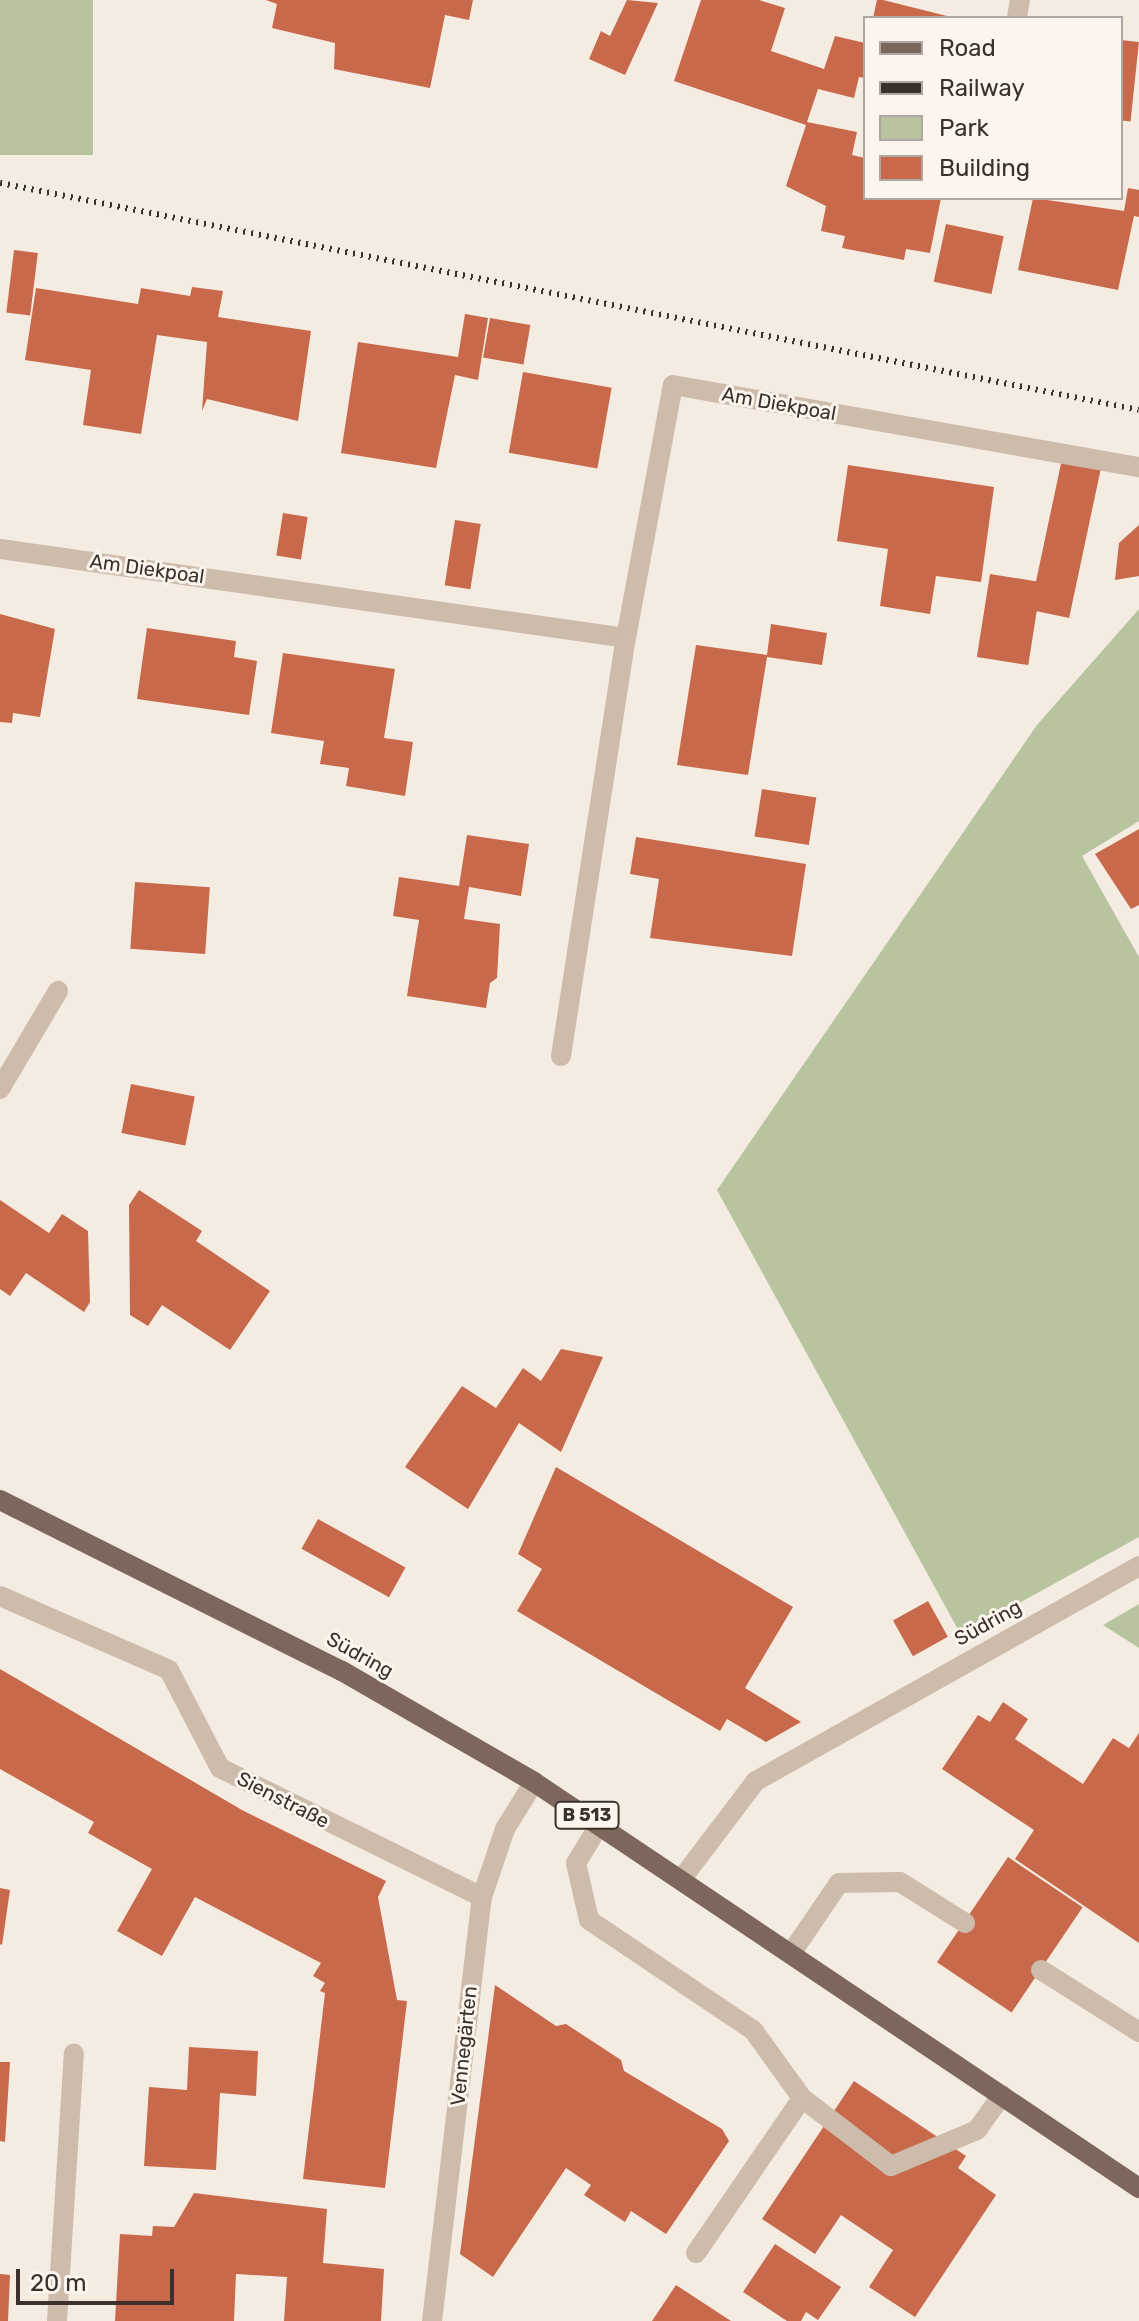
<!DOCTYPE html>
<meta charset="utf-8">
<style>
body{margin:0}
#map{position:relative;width:1139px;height:2321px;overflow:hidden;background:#f4ebe1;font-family:Rubik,sans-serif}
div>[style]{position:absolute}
.green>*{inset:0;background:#b8c4a0;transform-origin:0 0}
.building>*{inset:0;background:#c8694b;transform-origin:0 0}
.service>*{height:20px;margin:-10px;padding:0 10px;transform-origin:10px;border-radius:10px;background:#cdbbac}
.minor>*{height:20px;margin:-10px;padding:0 10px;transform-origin:10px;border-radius:10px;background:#cdbbac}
.primary>*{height:20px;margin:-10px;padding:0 10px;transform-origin:10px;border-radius:10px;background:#7d675c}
.rail>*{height:6px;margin-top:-3px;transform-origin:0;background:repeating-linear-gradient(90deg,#3b302b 0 2px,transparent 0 8px)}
span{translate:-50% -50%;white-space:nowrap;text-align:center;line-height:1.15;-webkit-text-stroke:6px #fbf5ee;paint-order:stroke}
.shield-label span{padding:2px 6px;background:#fbf5ee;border:2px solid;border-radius:6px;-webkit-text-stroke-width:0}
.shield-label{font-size:18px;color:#3b302b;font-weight:700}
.street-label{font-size:20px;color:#3b302b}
.legend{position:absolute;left:863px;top:16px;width:260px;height:184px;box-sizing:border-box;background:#fbf5ee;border:2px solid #aea6a0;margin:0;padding:10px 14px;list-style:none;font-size:24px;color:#3b302b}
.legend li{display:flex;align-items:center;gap:16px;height:40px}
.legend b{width:40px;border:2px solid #aea6a0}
.scale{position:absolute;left:16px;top:2269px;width:158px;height:36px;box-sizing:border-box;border:4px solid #3b302b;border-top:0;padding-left:10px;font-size:24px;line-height:28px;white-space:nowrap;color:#3b302b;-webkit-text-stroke:6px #fbf5ee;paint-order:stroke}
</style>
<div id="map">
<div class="green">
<i style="left:0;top:0;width:93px;height:155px"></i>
<i style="clip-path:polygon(1139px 609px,1139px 821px,1082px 856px,1139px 957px,1139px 1537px,961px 1635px,717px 1190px,1037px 725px)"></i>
<i style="clip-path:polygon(1139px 1604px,1139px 1648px,1103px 1625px)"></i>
</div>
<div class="building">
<i style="clip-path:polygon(266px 0,473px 0,469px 20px,445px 15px,430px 88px,334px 69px,335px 43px,272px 28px,277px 4px)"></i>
<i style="clip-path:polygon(627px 0,658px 3px,625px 75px,589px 59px,601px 31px,610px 36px)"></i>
<i style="clip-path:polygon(701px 0,759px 0,785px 8px,771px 51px,824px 69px,835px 36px,865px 43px,865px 78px,859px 77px,854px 98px,818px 89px,807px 122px,857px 132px,852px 155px,865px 158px,865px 198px,941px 198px,930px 253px,906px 249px,904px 260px,842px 248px,845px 236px,821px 231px,826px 206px,786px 186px,806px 125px,674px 81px)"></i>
<i style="clip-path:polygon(877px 0,883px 0,955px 18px,873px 18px)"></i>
<i style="left:1121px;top:40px;width:18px;height:80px;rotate:6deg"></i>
<i style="clip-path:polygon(1128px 188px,1139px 190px,1139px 217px,1134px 216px,1118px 290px,1018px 270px,1033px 198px,1124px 211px)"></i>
<i style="left:946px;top:224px;width:59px;height:59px;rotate:12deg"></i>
<i style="left:14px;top:250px;width:24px;height:63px;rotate:7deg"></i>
<i style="clip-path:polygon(192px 287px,223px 291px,218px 317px,311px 331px,298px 421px,207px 399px,202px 411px,207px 342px,157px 335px,141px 434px,83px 425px,91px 370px,25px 360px,36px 288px,138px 304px,141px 288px,190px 296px)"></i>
<i style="clip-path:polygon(465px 314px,488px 318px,478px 380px,455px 375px,436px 468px,341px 453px,358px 342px,458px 357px)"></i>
<i style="left:490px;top:318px;width:41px;height:40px;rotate:10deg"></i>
<i style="left:523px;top:372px;width:90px;height:82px;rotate:10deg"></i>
<i style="left:1062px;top:459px;width:40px;height:154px;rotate:12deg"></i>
<i style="clip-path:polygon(848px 465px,994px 487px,981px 582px,936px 576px,930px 614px,880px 606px,888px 549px,837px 541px)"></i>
<i style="left:283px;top:513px;width:25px;height:43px;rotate:9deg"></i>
<i style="left:455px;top:520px;width:26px;height:66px;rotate:9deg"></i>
<i style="clip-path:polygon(1139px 525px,1139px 576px,1115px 580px,1119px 543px)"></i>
<i style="left:990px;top:574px;width:52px;height:84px;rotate:9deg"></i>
<i style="clip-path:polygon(0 614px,55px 629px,40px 717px,13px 713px,12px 723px,0 722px)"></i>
<i style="clip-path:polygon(771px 624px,827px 633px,822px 665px,767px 657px,748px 775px,677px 765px,696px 645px,767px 655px)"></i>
<i style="clip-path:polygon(147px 628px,236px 641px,234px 657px,257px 661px,249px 715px,137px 699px)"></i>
<i style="clip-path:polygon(283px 653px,395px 669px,384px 738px,413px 742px,405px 796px,346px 786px,349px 768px,320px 764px,324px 741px,271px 733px)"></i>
<i style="left:762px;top:789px;width:55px;height:48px;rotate:9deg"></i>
<i style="clip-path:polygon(1139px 829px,1139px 905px,1131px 909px,1095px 854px)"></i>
<i style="clip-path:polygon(467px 835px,529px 844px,521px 896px,469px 887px,464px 919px,500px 924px,497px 978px,490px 983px,486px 1008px,407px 996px,419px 920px,393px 916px,399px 877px,459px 886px)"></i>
<i style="clip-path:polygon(636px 837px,806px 864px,792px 956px,650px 938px,659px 879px,630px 874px)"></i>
<i style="left:135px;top:882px;width:75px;height:67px;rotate:4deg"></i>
<i style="left:131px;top:1084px;width:65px;height:50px;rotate:11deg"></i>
<i style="clip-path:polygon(139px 1190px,202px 1231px,196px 1241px,270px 1291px,230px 1350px,162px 1305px,148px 1326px,130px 1315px,129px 1205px)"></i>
<i style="clip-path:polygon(0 1200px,49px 1233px,62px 1214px,88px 1231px,90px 1302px,84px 1312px,26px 1273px,10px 1296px,0 1289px)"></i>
<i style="clip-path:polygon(561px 1349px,603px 1357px,561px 1452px,519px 1423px,468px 1509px,405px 1467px,462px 1386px,496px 1408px,523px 1368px,541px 1381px)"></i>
<i style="clip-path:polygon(556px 1467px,793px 1607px,745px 1688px,801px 1722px,766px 1742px,727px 1719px,720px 1731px,517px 1611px,542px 1569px,518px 1554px)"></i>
<i style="left:318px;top:1519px;width:100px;height:34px;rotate:29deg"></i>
<i style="left:928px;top:1601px;width:41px;height:40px;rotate:61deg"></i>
<i style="clip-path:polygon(0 1669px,242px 1810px,386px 1881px,378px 1897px,397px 2000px,407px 2001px,385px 2188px,303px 2179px,325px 1993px,320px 1991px,325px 1983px,313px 1976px,321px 1963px,195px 1897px,162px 1956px,117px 1931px,152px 1869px,88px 1833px,94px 1822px,0 1769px)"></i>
<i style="clip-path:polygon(1003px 1702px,1028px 1719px,1015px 1739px,1083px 1784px,1113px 1738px,1129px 1748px,1139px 1733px,1139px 1943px,1015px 1859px,1034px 1830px,942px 1769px,978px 1715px,990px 1722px)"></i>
<i style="left:1008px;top:1857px;width:90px;height:127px;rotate:34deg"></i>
<i style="clip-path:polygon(0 1888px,10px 1890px,2px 1945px,0 1944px)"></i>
<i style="clip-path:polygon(495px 1985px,556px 2026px,566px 2024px,621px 2060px,624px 2071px,722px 2129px,729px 2141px,666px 2234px,631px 2211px,625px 2222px,584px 2195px,591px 2185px,566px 2168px,493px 2277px,460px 2254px)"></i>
<i style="clip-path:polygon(189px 2047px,258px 2051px,256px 2096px,220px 2093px,216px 2170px,144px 2166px,149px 2087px,187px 2090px)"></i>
<i style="clip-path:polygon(0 2062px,10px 2062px,5px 2142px,0 2141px)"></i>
<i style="clip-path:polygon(854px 2081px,966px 2156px,958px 2168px,996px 2195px,915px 2317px,869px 2287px,893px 2250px,841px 2215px,815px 2254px,762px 2219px)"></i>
<i style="clip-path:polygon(194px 2193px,327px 2209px,323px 2263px,384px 2269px,381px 2321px,284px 2321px,287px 2277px,236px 2274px,234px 2321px,115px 2321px,120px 2234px,152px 2236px,153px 2226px,174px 2227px)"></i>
<i style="clip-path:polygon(775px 2244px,841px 2287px,818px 2320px,806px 2312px,801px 2321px,787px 2321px,743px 2292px)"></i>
<i style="clip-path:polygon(0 2274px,10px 2275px,8px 2321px,0 2321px)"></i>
<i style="clip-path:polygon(676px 2285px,731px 2321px,652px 2321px)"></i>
</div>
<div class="service">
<i style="left:1017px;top:18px;width:18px;rotate:-81deg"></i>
<i style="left:0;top:1089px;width:114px;rotate:-59.4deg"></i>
<i style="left:600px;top:1824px;width:46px;rotate:121.6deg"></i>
<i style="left:576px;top:1863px;width:58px;rotate:77.2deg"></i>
<i style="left:589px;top:1920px;width:197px;rotate:33.9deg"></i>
<i style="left:753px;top:2030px;width:84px;rotate:54.2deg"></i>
<i style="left:802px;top:2098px;width:112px;rotate:37.4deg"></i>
<i style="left:891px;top:2166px;width:93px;rotate:-22.7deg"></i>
<i style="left:977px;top:2130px;width:43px;rotate:-54.5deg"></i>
<i style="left:683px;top:1877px;width:121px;rotate:-52.8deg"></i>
<i style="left:756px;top:1781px;width:439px;rotate:-29.3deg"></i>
<i style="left:792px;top:1952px;width:83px;rotate:-55.7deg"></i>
<i style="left:839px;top:1883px;width:61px;rotate:-0.9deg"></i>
<i style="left:900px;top:1882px;width:77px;rotate:32.2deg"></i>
<i style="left:1041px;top:1970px;width:116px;rotate:32.3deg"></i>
<i style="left:696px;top:2253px;width:188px;rotate:-55.6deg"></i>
</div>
<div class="minor">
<i style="left:0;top:549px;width:632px;rotate:8.09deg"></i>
<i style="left:626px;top:638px;width:257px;rotate:-79.5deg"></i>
<i style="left:673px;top:385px;width:473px;rotate:10deg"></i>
<i style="left:561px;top:1056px;width:423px;rotate:-81.2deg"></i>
<i style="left:0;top:1596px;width:184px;rotate:23.6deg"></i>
<i style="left:169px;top:1670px;width:110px;rotate:62.5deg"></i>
<i style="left:220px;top:1768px;width:292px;rotate:26.2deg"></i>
<i style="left:57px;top:2321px;width:268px;rotate:-86.4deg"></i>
<i style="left:432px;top:2321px;width:427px;rotate:-83.3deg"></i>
<i style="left:482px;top:1897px;width:72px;rotate:-71.3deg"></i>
<i style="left:505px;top:1829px;width:55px;rotate:-58.3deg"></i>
</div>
<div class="primary">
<i style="left:0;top:1500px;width:382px;rotate:26.6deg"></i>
<i style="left:342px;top:1671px;width:222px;rotate:30deg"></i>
<i style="left:534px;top:1782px;width:729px;rotate:33.86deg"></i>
</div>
<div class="rail">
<i style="left:0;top:183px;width:1161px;rotate:11.27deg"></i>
</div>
<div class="shield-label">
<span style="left:587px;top:1815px">B 513</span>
</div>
<div class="street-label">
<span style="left:779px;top:404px;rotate:10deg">Am Diekpoal</span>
<span style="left:147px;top:569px;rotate:8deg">Am Diekpoal</span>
<span style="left:988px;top:1623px;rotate:-29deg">Südring</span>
<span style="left:360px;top:1655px;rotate:29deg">Südring</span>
<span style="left:283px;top:1800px;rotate:27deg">Sienstraße</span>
<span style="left:464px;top:2046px;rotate:-84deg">Vennegärten</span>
</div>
<ul class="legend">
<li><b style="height:10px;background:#7d675c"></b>Road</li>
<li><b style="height:10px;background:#3b302b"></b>Railway</li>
<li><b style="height:22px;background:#b8c4a0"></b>Park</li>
<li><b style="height:22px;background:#c8694b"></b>Building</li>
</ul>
<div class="scale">20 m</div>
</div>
